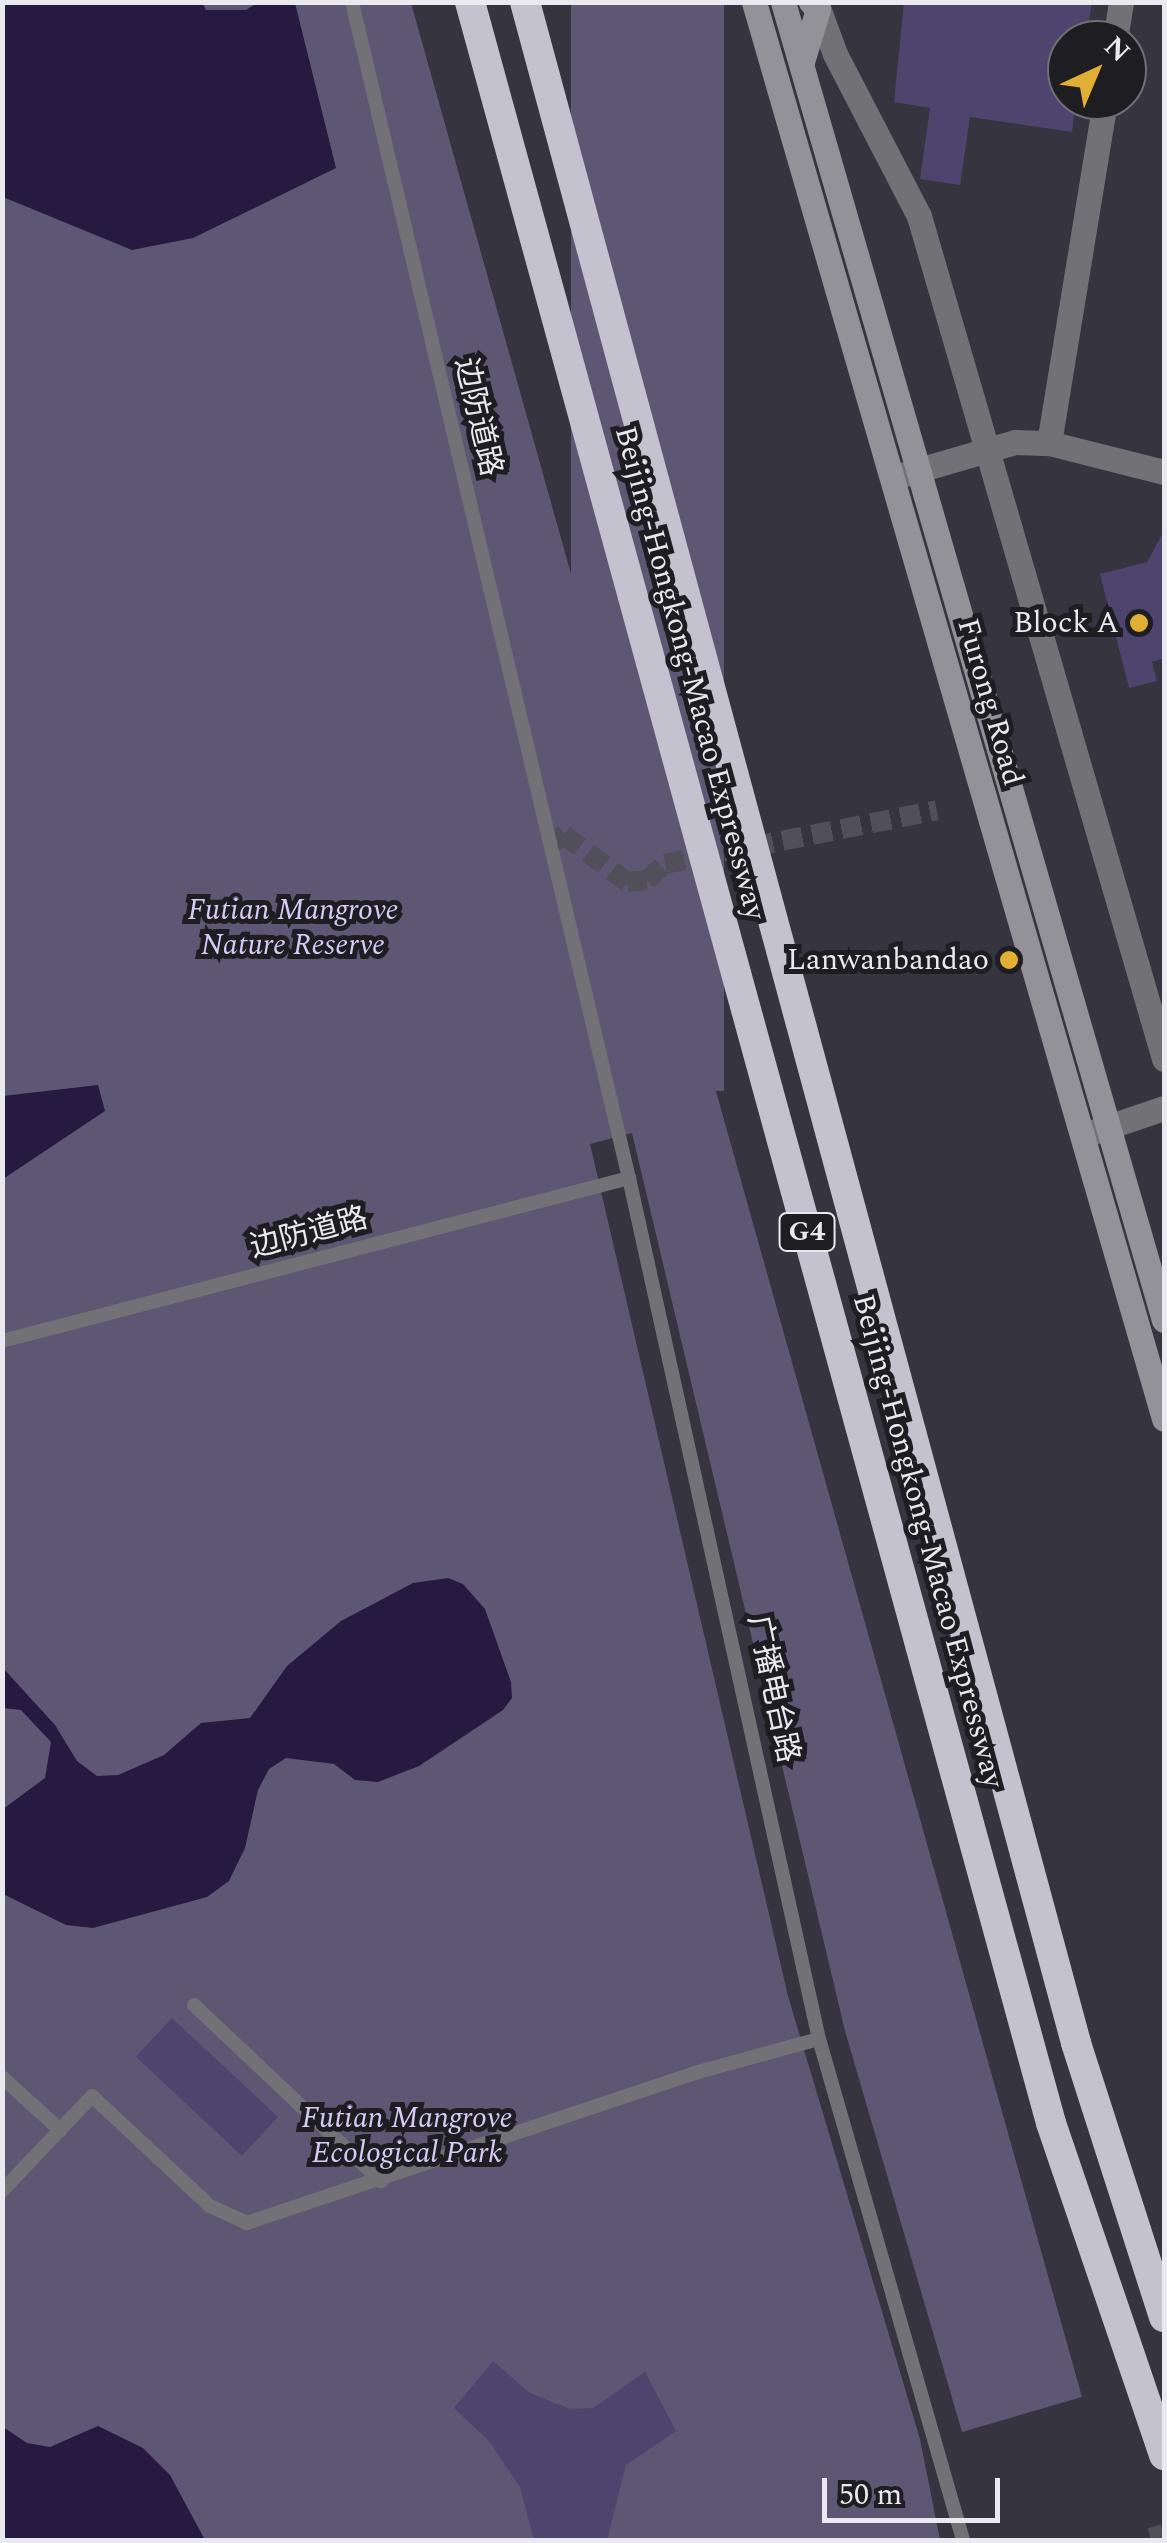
<!DOCTYPE html>
<meta charset="utf-8">
<style>
body{margin:0}
#map{position:relative;width:1167px;height:2543px;overflow:hidden;background:#36343e;font-family:Spectral,"Noto Sans SC",serif}
div>[style]{position:absolute}
.green>*{inset:0;background:#5e5774;transform-origin:0 0}
.water>*{inset:0;background:#261a41}
.building>*{inset:0;background:#4e446e;transform-origin:0 0}
.pedestrian-tunnel>*{height:20px;margin-top:-10px;transform-origin:0;background:repeating-linear-gradient(90deg,#514f59 0 20px,transparent 0 30px)}
.tertiary-tunnel>*{height:25px;margin-top:-12.5px;transform-origin:0;background:repeating-linear-gradient(90deg,#514f59 0 25px,transparent 0 37px)}
.service>*{height:14px;margin:-7px;padding:0 7px;transform-origin:7px;border-radius:7px;background:#727176}
.minor>*{height:25px;margin:-12.5px;padding:0 12.5px;transform-origin:12.5px;border-radius:12.5px;background:#727176}
.tertiary>*{height:25px;margin:-12.5px;padding:0 12.5px;transform-origin:12.5px;border-radius:12.5px;background:#727176}
.secondary>*{height:25px;margin:-12.5px;padding:0 12.5px;transform-origin:12.5px;border-radius:12.5px;background:#939299}
.motorway>*{height:30px;margin:-15px;padding:0 15px;transform-origin:15px;border-radius:15px;background:#c4c2ce}
.dots>*{width:28px;height:28px;translate:-50% -50%;box-sizing:border-box;border:5px solid #1e1d21;border-radius:50%}
span{translate:-50% -50%;white-space:nowrap;text-align:center;line-height:1.15;-webkit-text-stroke:10px #1e1d21;paint-order:stroke}
.shield-label span{padding:2px 8px;background:#1e1d21;border:2px solid;border-radius:8px;-webkit-text-stroke-width:0}
.shield-label{font-size:28px;color:#eae9ef;font-weight:700}
.street-label{font-size:30px;color:#eae9ef}
.poi-label{font-size:30px;color:#eae9ef}
.right{translate:-100% -50%;text-align:right}
.park-label{font-size:30px;color:#d5cbf6;font-style:italic}
.frame{position:absolute;inset:0;border:5px solid #eae9ef;pointer-events:none}
.north{position:absolute;left:1047px;top:20px;width:100px;height:100px;box-sizing:border-box;background:#1e1d21;border:2px solid #706f73;border-radius:50%;rotate:44deg;font-size:28px;font-weight:700;line-height:40px;text-align:center;color:#eae9ef}
.north::after{content:'';display:block;margin:auto;width:35px;height:45px;background:#e1af34;clip-path:polygon(50% 0,100% 100%,50% 72%,0 100%)}
.scale{position:absolute;left:822px;top:2478px;width:178px;height:45px;box-sizing:border-box;border:5px solid #eae9ef;border-top:0;padding-left:12px;font-size:30px;line-height:35px;white-space:nowrap;color:#eae9ef;-webkit-text-stroke:8px #1e1d21;paint-order:stroke}
</style>
<div id="map">
<div class="green">
<i style="clip-path:polygon(3px 3px,411px 3px,1082px 2397px,962px 2432px,845px 2031px,632px 1133px,590px 1144px,788px 1996px,920px 2439px,940px 2540px,3px 2540px)"></i>
<i style="left:571px;top:3px;width:153px;height:1088px"></i>
</div>
<div class="water">
<i style="clip-path:polygon(202px 2px,206px 10px,246px 10px,257px 3px,295px 3px,336px 168px,193px 238px,132px 250px,3px 197px,3px 3px)"></i>
<i style="clip-path:polygon(98px 1085px,105px 1111px,3px 1179px,3px 1096px)"></i>
<i style="clip-path:polygon(448px 1578px,463px 1584px,485px 1609px,511px 1682px,512px 1698px,503px 1710px,419px 1766px,378px 1782px,355px 1780px,334px 1764px,286px 1758px,269px 1769px,258px 1790px,245px 1848px,229px 1881px,207px 1897px,93px 1928px,66px 1925px,3px 1894px,3px 1809px,45px 1778px,51px 1742px,21px 1710px,3px 1708px,3px 1668px,55px 1725px,77px 1761px,97px 1776px,118px 1775px,164px 1755px,201px 1723px,250px 1718px,287px 1666px,341px 1621px,413px 1583px)"></i>
<i style="clip-path:polygon(98px 2426px,143px 2448px,170px 2475px,205px 2540px,3px 2540px,3px 2427px,27px 2443px,50px 2447px)"></i>
</div>
<div class="building">
<i style="clip-path:polygon(904px 2px,1092px 2px,1086px 40px,1067px 40px,1067px 100px,1076px 100px,1072px 132px,970px 117px,960px 185px,920px 179px,930px 108px,894px 102px)"></i>
<i style="clip-path:polygon(1164px 531px,1164px 658px,1152px 662px,1157px 681px,1129px 688px,1100px 574px,1147px 562px)"></i>
<i style="left:172px;top:2018px;width:145px;height:53px;rotate:43deg"></i>
<i style="clip-path:polygon(493px 2361px,530px 2393px,570px 2409px,593px 2408px,645px 2372px,676px 2431px,626px 2465px,607px 2540px,534px 2540px,520px 2487px,489px 2441px,454px 2408px)"></i>
</div>
<div class="pedestrian-tunnel">
<i style="left:550px;top:844px;width:17px;rotate:-33deg"></i>
<i style="left:564px;top:835px;width:79px;rotate:36.7deg"></i>
<i style="left:627px;top:882px;width:20px;rotate:-6deg"></i>
<i style="left:647px;top:880px;width:24px;rotate:-42deg"></i>
<i style="left:665px;top:864px;width:277px;rotate:-11.2deg"></i>
</div>
<div class="tertiary-tunnel">
<i style="left:1151px;top:2540px;width:14px;rotate:-17deg"></i>
</div>
<div class="service">
<i style="left:352px;top:2px;width:1208px;rotate:76.75deg"></i>
<i style="left:629px;top:1178px;width:882px;rotate:77.56deg"></i>
<i style="left:819px;top:2039px;width:521px;rotate:73.96deg"></i>
<i style="left:2px;top:1341px;width:648px;rotate:-14.57deg"></i>
<i style="left:194px;top:2005px;width:257px;rotate:43.3deg"></i>
<i style="left:2px;top:2077px;width:79px;rotate:42.4deg"></i>
<i style="left:2px;top:2191px;width:131px;rotate:-46.5deg"></i>
<i style="left:92px;top:2096px;width:161px;rotate:43deg"></i>
<i style="left:210px;top:2206px;width:41px;rotate:24.7deg"></i>
<i style="left:247px;top:2223px;width:476px;rotate:-18.5deg"></i>
<i style="left:698px;top:2072px;width:125px;rotate:-15.3deg"></i>
</div>
<div class="minor">
<i style="left:1115px;top:40px;width:38px;rotate:-81deg"></i>
<i style="left:1049px;top:443px;width:348px;rotate:-80.7deg"></i>
<i style="left:898px;top:476px;width:122px;rotate:-16.2deg"></i>
<i style="left:1015px;top:442px;width:34px;rotate:2deg"></i>
<i style="left:1049px;top:443px;width:119px;rotate:14.2deg"></i>
<i style="left:1087px;top:1134px;width:81px;rotate:-18.7deg"></i>
</div>
<div class="tertiary">
<i style="left:816px;top:2px;width:55px;rotate:69.9deg"></i>
<i style="left:835px;top:54px;width:182px;rotate:62.6deg"></i>
<i style="left:919px;top:216px;width:878px;rotate:73.79deg"></i>
</div>
<div class="secondary">
<i style="left:754px;top:2px;width:1475px;rotate:73.86deg"></i>
<i style="left:783px;top:2px;width:1372px;rotate:73.88deg"></i>
<i style="left:802px;top:62px;width:55px;rotate:-73.2deg"></i>
<i style="left:818px;top:9px;width:10px;rotate:-135deg"></i>
</div>
<div class="motorway">
<i style="left:470px;top:2px;width:2199px;rotate:74.68deg"></i>
<i style="left:1051px;top:2123px;width:351px;rotate:71.2deg"></i>
<i style="left:525px;top:2px;width:2114px;rotate:74.89deg"></i>
<i style="left:1076px;top:2043px;width:288px;rotate:72.2deg"></i>
</div>
<div class="dots">
<i style="left:1139px;top:623px;background:#e1af34"></i>
<i style="left:1009px;top:960px;background:#e1af34"></i>
</div>
<div class="shield-label">
<span style="left:807px;top:1232px">G4</span>
</div>
<div class="street-label">
<span style="left:478px;top:417px;rotate:77deg">边防道路</span>
<span style="left:690px;top:673px;rotate:75deg">Beijing-Hongkong-Macao Expressway</span>
<span style="left:990px;top:702px;rotate:74deg">Furong Road</span>
<span style="left:309px;top:1233px;rotate:-15deg">边防道路</span>
<span style="left:928px;top:1541px;rotate:75deg">Beijing-Hongkong-Macao Expressway</span>
<span style="left:773px;top:1689px;rotate:78deg">广播电台路</span>
</div>
<div class="poi-label">
<span class="right" style="left:1119px;top:623px">Block A</span>
<span class="right" style="left:989px;top:960px">Lanwanbandao</span>
</div>
<div class="park-label">
<span style="left:293px;top:927px">Futian Mangrove<br>Nature Reserve</span>
<span style="left:407px;top:2135px">Futian Mangrove<br>Ecological Park</span>
</div>
<div class="frame"></div>
<div class="north">N</div>
<div class="scale">50 m</div>
</div>
